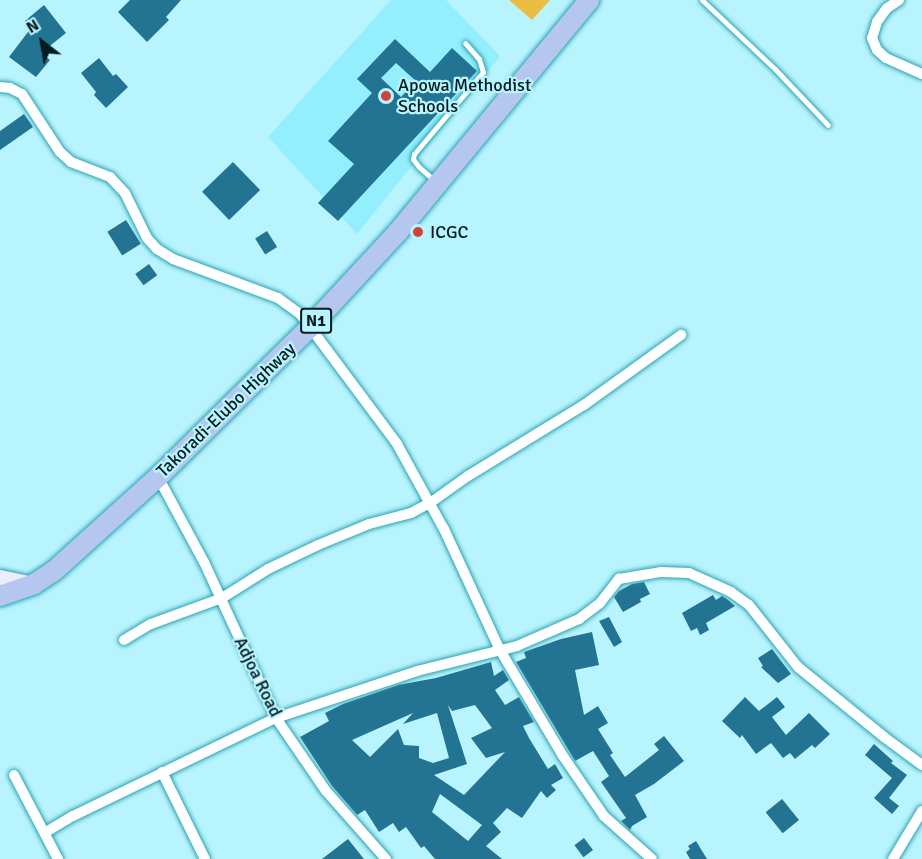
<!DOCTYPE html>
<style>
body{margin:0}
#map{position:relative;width:922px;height:859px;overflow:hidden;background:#b8f4fd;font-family:Signika,sans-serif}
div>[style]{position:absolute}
.built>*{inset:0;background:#93effd}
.green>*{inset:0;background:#eabc3f}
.building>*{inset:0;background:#237392;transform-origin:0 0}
.roads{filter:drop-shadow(0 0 2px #2ca3b2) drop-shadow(0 0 2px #2ca3b2)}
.lane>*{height:5px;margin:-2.5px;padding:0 2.5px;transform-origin:2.5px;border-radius:2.5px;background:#fff}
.street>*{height:10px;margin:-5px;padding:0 5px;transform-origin:5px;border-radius:5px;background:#fff}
.secondary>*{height:15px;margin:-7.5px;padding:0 7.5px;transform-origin:7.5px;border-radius:7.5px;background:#e9eefa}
.highway>*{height:20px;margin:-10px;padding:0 10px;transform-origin:10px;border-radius:10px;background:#b5c6ef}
.dots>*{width:16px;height:16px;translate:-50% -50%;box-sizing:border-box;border:3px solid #b8f4fd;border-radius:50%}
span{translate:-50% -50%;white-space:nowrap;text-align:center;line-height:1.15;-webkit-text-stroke:4.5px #b8f4fd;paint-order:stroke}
.shield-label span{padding:2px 4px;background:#b8f4fd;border:2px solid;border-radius:4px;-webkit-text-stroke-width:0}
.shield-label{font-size:16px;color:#051d20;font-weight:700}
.poi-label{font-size:18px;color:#051d20}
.left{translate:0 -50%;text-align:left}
.street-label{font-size:18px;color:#051d20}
.north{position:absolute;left:12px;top:12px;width:60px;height:60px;-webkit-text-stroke:4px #b8f4fd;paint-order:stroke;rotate:329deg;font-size:16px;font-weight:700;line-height:24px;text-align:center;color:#051d20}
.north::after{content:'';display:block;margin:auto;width:21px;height:27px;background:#051d20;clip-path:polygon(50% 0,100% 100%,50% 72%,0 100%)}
</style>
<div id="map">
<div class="built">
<i style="clip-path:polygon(391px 0,446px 0,500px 56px,357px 234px,268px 137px)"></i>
</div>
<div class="green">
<i style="clip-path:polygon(509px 0,550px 0,532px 20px)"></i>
</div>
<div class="building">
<i style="clip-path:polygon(130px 0,181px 0,166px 17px,169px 20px,147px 42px,118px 12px)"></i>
<i style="clip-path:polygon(44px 5px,66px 33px,41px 53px,50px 60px,36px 77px,9px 57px,31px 28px,25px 21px)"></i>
<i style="clip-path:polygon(evenodd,395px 39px,430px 72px,452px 48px,477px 71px,338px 221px,318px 203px,354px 164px,328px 141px,372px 93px,357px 79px,395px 39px,396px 63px,416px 81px,401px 97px,381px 78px,396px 63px)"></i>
<i style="clip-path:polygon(99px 58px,113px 76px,116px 74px,128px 87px,106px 108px,94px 95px,96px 92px,81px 73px)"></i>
<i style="clip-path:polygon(24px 114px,33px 127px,0 150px,0 131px)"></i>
<i style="left:233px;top:162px;width:39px;height:43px;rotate:46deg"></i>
<i style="left:126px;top:220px;width:28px;height:22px;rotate:58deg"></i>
<i style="left:267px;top:231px;width:19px;height:14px;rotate:58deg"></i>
<i style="left:149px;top:264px;width:14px;height:17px;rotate:54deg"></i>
<i style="clip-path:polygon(644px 582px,650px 594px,640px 599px,641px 602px,623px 612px,614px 597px,619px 591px,632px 584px)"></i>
<i style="clip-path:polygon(713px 595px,716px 600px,722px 596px,727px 599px,735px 606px,706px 623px,709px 630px,700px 635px,697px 628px,691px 631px,682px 613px)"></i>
<i style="clip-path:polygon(609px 617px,622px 642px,614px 647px,599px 621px)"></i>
<i style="clip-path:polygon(592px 632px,599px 665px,575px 670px,584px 715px,598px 706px,608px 723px,598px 729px,613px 753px,610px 755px,625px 777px,659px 750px,654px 744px,664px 736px,684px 761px,654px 784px,635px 795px,647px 817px,632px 826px,630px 830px,621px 821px,626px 818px,601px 782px,609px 776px,593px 751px,575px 761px,516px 662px,526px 658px,524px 652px,561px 639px)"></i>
<i style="clip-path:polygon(772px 649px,791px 674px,778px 683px,761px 667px,763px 666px,758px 658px)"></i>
<i style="clip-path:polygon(evenodd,491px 662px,494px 676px,503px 670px,509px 680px,495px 690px,505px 705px,519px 697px,534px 722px,523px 726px,529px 738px,548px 769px,555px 764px,563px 778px,551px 785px,556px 790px,547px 798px,541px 791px,522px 818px,507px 808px,493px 823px,501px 832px,486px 846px,502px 859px,435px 859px,424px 846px,421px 848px,406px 827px,399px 832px,393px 823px,379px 832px,365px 810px,357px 815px,332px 786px,300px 737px,329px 721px,325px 713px,343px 704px,398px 685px,436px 678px,491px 662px,448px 705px,452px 711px,475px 705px,492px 728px,471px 738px,486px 758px,505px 752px,464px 795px,434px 775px,467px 764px,448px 705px,491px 662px,413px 713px,403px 724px,437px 713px,449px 758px,433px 763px,419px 758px,419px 746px,404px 745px,398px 729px,370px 757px,352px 740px,413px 713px,491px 662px,440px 794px,482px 825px,468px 841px,432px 812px,440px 794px)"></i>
<i style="clip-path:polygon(745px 697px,759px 711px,777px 697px,785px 707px,772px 717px,786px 735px,809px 713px,830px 734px,815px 748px,812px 745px,795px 759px,790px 753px,783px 758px,771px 743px,756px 754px,742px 735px,740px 738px,722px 721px)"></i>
<i style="clip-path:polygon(874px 744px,893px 761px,891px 763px,907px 775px,889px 798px,899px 806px,892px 814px,874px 798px,892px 778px,865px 755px)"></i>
<i style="left:782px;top:799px;width:27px;height:21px;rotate:51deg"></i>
<i style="left:584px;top:838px;width:15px;height:12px;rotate:53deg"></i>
<i style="clip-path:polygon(348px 839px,364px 859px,322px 859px)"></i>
<i style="clip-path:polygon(696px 841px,707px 859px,690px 859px,686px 852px,690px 849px,688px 846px)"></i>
</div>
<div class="roads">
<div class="lane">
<i style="left:702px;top:0;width:100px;rotate:43.4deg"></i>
<i style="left:775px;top:69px;width:77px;rotate:46.6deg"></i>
<i style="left:435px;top:181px;width:21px;rotate:-139deg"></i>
<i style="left:419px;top:167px;width:10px;rotate:-127deg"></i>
<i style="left:413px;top:159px;width:5px;rotate:-79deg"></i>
<i style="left:414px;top:154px;width:107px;rotate:-49.9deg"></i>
<i style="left:483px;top:72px;width:14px;rotate:-107deg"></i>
<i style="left:479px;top:59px;width:21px;rotate:-131deg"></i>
</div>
<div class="street">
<i style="left:899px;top:0;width:14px;rotate:146deg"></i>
<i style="left:887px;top:8px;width:17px;rotate:126deg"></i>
<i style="left:877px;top:22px;width:17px;rotate:107deg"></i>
<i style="left:872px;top:38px;width:13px;rotate:67deg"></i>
<i style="left:877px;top:50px;width:12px;rotate:42deg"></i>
<i style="left:886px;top:58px;width:39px;rotate:24deg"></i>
<i style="left:0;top:87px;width:10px;rotate:6deg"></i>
<i style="left:10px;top:88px;width:13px;rotate:27deg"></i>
<i style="left:22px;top:94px;width:69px;rotate:56.8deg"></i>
<i style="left:60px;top:152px;width:15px;rotate:42deg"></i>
<i style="left:71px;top:162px;width:42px;rotate:21deg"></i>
<i style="left:110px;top:177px;width:22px;rotate:47deg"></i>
<i style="left:125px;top:193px;width:50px;rotate:63.9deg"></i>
<i style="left:147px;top:238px;width:15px;rotate:48deg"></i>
<i style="left:157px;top:249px;width:19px;rotate:32deg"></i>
<i style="left:173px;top:259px;width:112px;rotate:20.4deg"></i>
<i style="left:278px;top:298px;width:29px;rotate:36deg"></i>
<i style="left:301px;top:315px;width:161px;rotate:53.3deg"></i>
<i style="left:397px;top:444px;width:97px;rotate:61.1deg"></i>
<i style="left:444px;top:529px;width:133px;rotate:65.2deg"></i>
<i style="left:500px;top:650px;width:123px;rotate:59.3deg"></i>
<i style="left:563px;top:756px;width:73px;rotate:55.7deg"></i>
<i style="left:604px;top:816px;width:64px;rotate:41.9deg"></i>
<i style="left:158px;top:477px;width:97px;rotate:61.6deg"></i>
<i style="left:204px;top:562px;width:172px;rotate:65.2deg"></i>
<i style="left:276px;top:718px;width:88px;rotate:55.6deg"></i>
<i style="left:326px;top:791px;width:91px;rotate:48.6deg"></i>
<i style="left:124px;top:640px;width:31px;rotate:-31deg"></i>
<i style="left:151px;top:624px;width:76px;rotate:-20.1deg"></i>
<i style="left:222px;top:598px;width:54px;rotate:-32.2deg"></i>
<i style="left:268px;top:569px;width:55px;rotate:-25.6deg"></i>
<i style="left:318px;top:545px;width:55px;rotate:-22.4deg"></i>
<i style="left:369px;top:524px;width:43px;rotate:-14.7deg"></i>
<i style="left:411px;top:513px;width:21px;rotate:-28deg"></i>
<i style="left:430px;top:503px;width:47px;rotate:-35.4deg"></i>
<i style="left:468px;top:476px;width:136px;rotate:-31.5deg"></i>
<i style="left:584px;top:405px;width:120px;rotate:-35.8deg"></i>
<i style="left:162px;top:772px;width:97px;rotate:63.7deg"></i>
<i style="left:14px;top:775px;width:95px;rotate:62.4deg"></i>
<i style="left:46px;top:832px;width:31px;rotate:-31deg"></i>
<i style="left:73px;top:816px;width:225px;rotate:-25.8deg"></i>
<i style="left:276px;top:718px;width:149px;rotate:-18.4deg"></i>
<i style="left:417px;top:671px;width:103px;rotate:-14deg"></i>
<i style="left:517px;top:646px;width:68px;rotate:-23.5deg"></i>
<i style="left:579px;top:619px;width:26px;rotate:-37deg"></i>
<i style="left:600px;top:603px;width:31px;rotate:-52deg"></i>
<i style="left:619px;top:579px;width:43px;rotate:-9.5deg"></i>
<i style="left:661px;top:572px;width:28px;rotate:2deg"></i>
<i style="left:689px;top:573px;width:46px;rotate:24.3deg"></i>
<i style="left:731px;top:592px;width:22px;rotate:36deg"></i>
<i style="left:749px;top:605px;width:79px;rotate:51.7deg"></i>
<i style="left:798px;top:667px;width:111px;rotate:39.1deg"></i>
<i style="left:884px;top:737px;width:47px;rotate:36.4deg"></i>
<i style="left:893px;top:859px;width:56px;rotate:-58.9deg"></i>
</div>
<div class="secondary">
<i style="left:0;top:577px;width:35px;rotate:12deg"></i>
</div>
<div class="highway">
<i style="left:0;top:596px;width:36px;rotate:-19deg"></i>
<i style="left:34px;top:584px;width:24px;rotate:-33deg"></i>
<i style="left:54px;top:571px;width:140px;rotate:-42.1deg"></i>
<i style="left:158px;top:477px;width:212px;rotate:-44.6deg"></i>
<i style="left:309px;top:328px;width:131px;rotate:-47.2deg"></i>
<i style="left:398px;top:232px;width:301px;rotate:-50.5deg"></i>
</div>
</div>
<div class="dots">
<i style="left:386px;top:96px;background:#d1433a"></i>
<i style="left:418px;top:232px;background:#d1433a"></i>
</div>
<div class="shield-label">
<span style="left:316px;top:321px">N1</span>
</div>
<div class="poi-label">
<span class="left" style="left:398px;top:96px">Apowa Methodist<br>Schools</span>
<span class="left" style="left:430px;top:232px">ICGC</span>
</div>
<div class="street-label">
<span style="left:226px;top:410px;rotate:-44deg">Takoradi-Elubo Highway</span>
<span style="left:258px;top:677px;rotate:64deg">Adjoa Road</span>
</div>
<div class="north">N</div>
</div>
